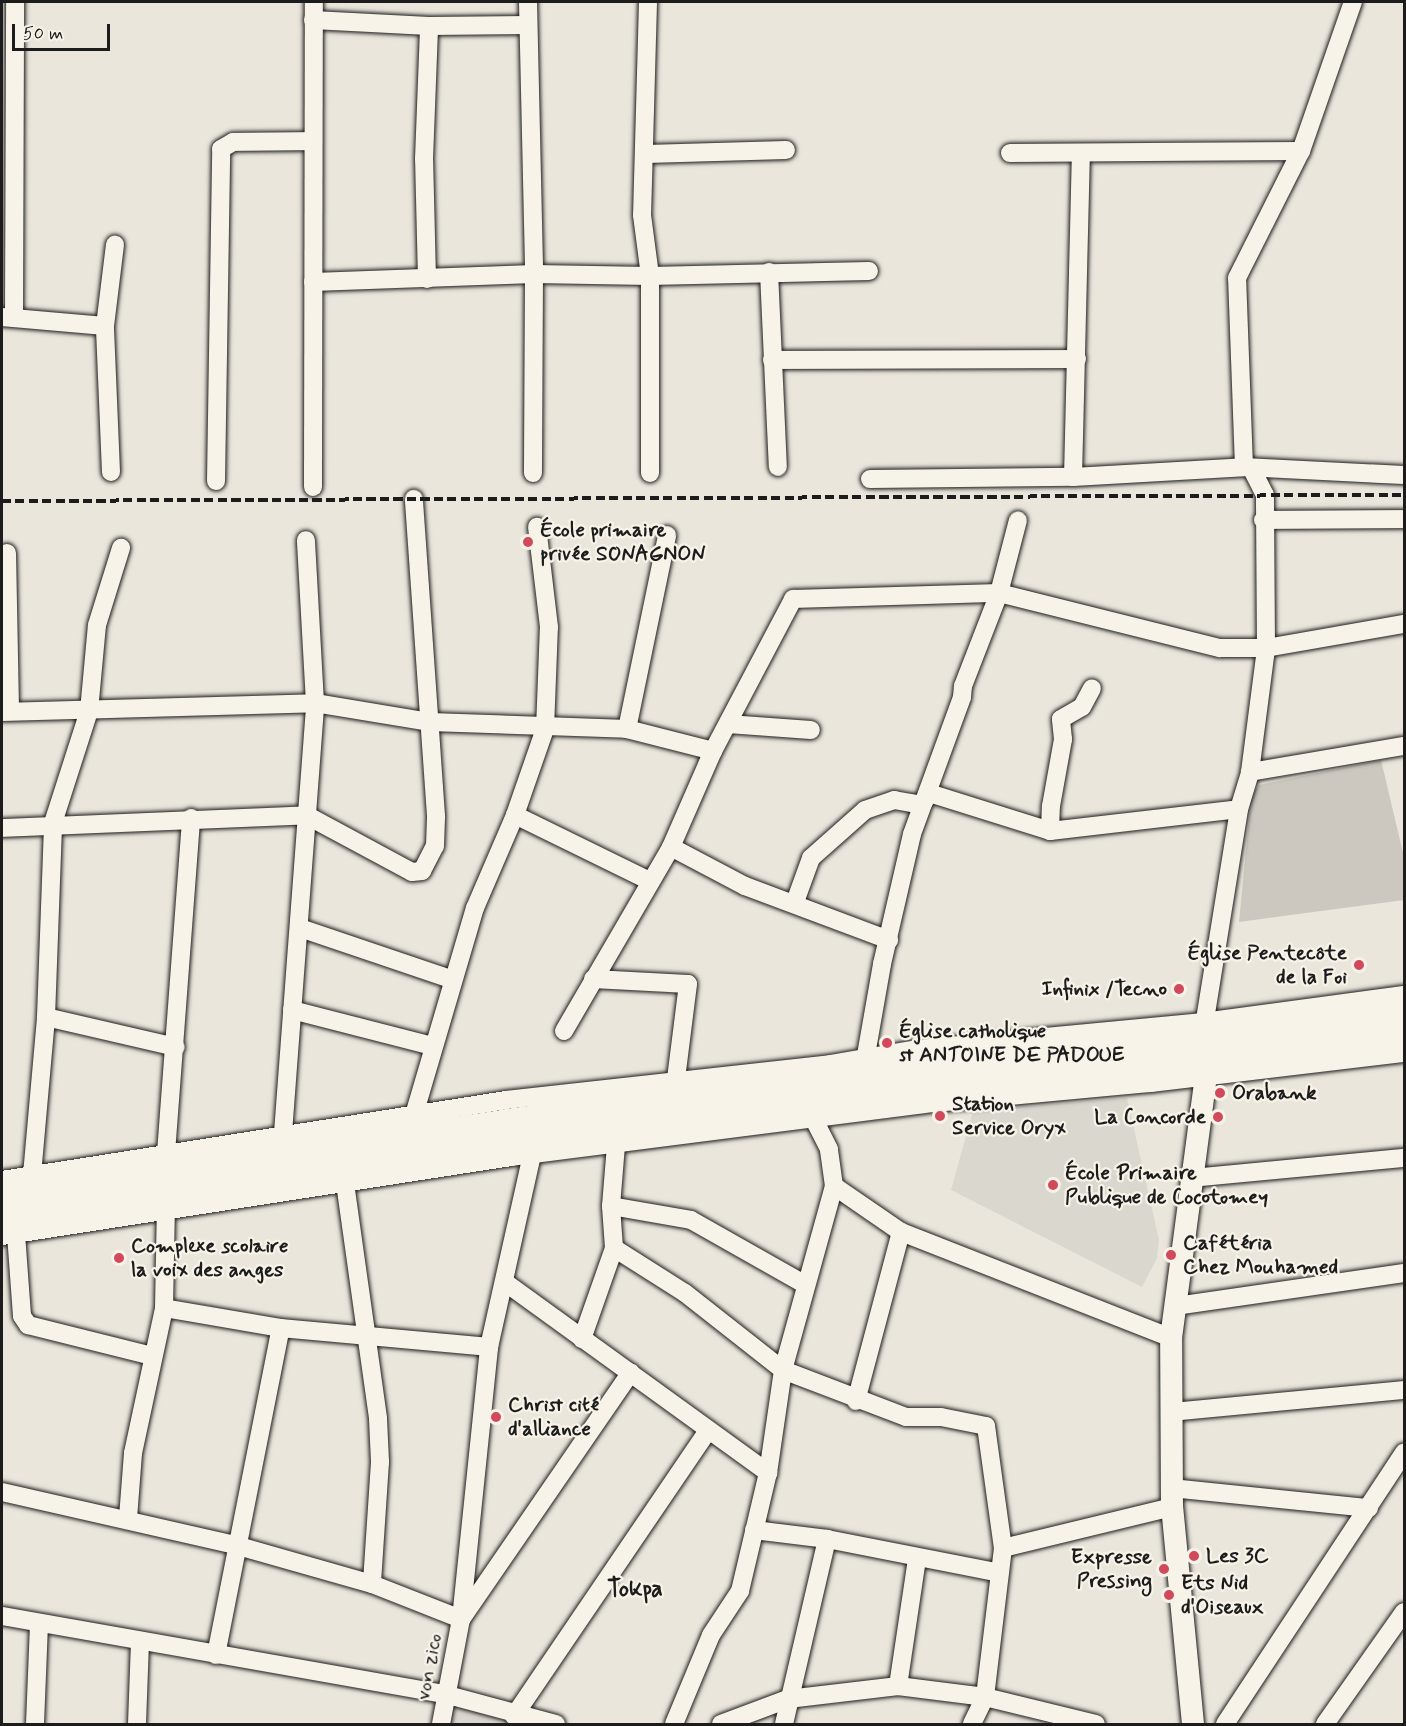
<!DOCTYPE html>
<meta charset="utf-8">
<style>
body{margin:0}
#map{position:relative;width:1406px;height:1726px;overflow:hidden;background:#eae6dc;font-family:Mynerve,sans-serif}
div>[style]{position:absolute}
.built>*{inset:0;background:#dad7ce}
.green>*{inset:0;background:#ccc8c0}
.roads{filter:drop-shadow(0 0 2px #1c1c1c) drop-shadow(0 0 2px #1c1c1c)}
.minor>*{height:18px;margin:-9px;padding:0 9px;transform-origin:9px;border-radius:9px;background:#f7f3e8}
.major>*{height:22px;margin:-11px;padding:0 11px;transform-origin:11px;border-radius:11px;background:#f7f3e8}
.highway>*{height:26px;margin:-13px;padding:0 13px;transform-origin:13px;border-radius:13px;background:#f7f3e8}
.rail>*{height:4px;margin-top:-2px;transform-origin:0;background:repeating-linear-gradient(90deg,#1c1c1c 0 9px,transparent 0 13.5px)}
.dots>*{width:16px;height:16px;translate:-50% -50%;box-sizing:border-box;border:3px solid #f7f3e8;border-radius:50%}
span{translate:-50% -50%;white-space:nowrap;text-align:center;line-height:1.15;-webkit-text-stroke:4.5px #f7f3e8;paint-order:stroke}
.poi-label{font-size:21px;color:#1c1c1c;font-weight:700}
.left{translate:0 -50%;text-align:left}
.right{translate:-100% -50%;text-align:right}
.street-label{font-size:21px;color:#1c1c1c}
.quarter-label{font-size:24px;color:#1c1c1c;font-weight:700}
.frame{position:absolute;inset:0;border:3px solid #1c1c1c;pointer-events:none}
.scale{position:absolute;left:12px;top:24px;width:98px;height:27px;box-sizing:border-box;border:3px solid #1c1c1c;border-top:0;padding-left:8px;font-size:18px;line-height:21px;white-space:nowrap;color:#1c1c1c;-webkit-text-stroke:4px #f7f3e8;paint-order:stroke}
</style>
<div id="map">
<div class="built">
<i style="clip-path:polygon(1127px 1098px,1159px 1240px,1157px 1258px,1142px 1287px,951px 1190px,973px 1111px)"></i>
<i style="clip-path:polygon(445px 1705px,543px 1724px,443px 1724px)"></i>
</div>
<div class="green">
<i style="clip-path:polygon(1381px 760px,1404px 857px,1404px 900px,1239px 922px,1251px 797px,1259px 785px)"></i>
</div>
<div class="roads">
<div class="minor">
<i style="left:528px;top:2px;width:272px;rotate:88.7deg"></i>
<i style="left:534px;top:274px;width:199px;rotate:90.3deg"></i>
<i style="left:648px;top:2px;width:213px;rotate:91.6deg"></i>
<i style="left:642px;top:215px;width:62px;rotate:82.5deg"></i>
<i style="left:650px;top:276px;width:197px;rotate:90deg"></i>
<i style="left:313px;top:20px;width:116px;rotate:3deg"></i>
<i style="left:429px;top:26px;width:99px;rotate:-0.6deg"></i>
<i style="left:1010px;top:153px;width:291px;rotate:-0.4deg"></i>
<i style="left:646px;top:154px;width:140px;rotate:-1.6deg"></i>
<i style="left:769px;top:272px;width:195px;rotate:87.4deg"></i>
<i style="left:427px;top:279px;width:120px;rotate:-91.4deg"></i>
<i style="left:424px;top:159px;width:133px;rotate:-87.8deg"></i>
<i style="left:313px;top:282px;width:221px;rotate:-2.1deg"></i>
<i style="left:534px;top:274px;width:116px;rotate:1deg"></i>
<i style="left:650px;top:276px;width:219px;rotate:-1.3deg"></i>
<i style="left:2px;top:317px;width:103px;rotate:5deg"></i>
<i style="left:14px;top:318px;width:316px;rotate:-89.8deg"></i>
<i style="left:772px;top:360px;width:305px;rotate:-0.2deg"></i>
<i style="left:1244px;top:467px;width:189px;rotate:-92.1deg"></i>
<i style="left:1237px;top:278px;width:142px;rotate:-63.3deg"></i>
<i style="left:1301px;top:151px;width:158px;rotate:-70.8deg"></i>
<i style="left:111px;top:472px;width:146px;rotate:-92.4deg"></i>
<i style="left:105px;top:326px;width:82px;rotate:-83deg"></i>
<i style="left:1073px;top:477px;width:324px;rotate:-88.6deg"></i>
<i style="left:870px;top:479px;width:203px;rotate:-0.6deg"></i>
<i style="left:1073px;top:477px;width:171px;rotate:-3.3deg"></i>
<i style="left:1244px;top:467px;width:160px;rotate:2.9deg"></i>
<i style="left:216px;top:481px;width:332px;rotate:-89.1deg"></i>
<i style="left:221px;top:149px;width:14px;rotate:-30deg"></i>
<i style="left:233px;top:142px;width:78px;rotate:-0.7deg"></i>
<i style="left:313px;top:487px;width:485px;rotate:-89.9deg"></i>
<i style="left:1263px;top:520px;width:141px;rotate:-0.4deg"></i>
<i style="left:7px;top:553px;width:158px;rotate:88.9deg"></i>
<i style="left:2px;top:712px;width:313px;rotate:-1.6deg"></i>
<i style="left:315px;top:703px;width:117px;rotate:9.4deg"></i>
<i style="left:430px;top:722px;width:197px;rotate:2deg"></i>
<i style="left:627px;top:729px;width:89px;rotate:14.3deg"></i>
<i style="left:728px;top:724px;width:83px;rotate:4.1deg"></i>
<i style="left:627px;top:729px;width:198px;rotate:-78.3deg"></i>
<i style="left:1250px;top:772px;width:156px;rotate:-9.6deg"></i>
<i style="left:515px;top:815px;width:150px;rotate:26.1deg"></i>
<i style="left:2px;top:828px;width:304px;rotate:-2.4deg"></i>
<i style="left:306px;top:815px;width:120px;rotate:28.3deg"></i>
<i style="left:412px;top:872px;width:10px;rotate:-6deg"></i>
<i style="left:422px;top:871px;width:28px;rotate:-63deg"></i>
<i style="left:435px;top:846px;width:30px;rotate:-88deg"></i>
<i style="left:436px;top:816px;width:318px;rotate:-94deg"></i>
<i style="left:1050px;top:831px;width:25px;rotate:-88deg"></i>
<i style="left:1051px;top:806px;width:68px;rotate:-79.8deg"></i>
<i style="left:1063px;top:739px;width:20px;rotate:-96deg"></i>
<i style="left:1061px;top:719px;width:24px;rotate:-30deg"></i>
<i style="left:1082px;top:707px;width:21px;rotate:-62deg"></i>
<i style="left:671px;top:847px;width:84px;rotate:27.8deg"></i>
<i style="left:745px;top:886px;width:154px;rotate:20.6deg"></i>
<i style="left:795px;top:902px;width:47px;rotate:-70deg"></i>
<i style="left:811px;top:858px;width:72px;rotate:-41.6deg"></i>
<i style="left:865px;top:810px;width:31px;rotate:-19deg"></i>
<i style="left:894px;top:800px;width:28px;rotate:10deg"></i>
<i style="left:922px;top:805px;width:14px;rotate:-60deg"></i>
<i style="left:929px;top:793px;width:127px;rotate:17.4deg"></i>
<i style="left:1050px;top:831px;width:190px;rotate:-6.6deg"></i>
<i style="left:300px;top:928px;width:159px;rotate:18.7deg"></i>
<i style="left:593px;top:979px;width:95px;rotate:3deg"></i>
<i style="left:688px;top:984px;width:96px;rotate:97.2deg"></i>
<i style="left:292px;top:1010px;width:145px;rotate:14.4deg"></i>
<i style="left:46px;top:1017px;width:133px;rotate:13deg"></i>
<i style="left:564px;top:1031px;width:213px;rotate:-59.8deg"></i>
<i style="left:671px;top:847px;width:105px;rotate:-66.4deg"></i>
<i style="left:713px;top:751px;width:172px;rotate:-62.2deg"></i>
<i style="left:793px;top:599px;width:206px;rotate:-1.7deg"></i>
<i style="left:999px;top:593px;width:228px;rotate:14deg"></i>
<i style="left:1220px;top:648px;width:46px"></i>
<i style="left:1266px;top:648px;width:140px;rotate:-9.9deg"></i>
<i style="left:1203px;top:1032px;width:226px;rotate:-80.8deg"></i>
<i style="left:1239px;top:809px;width:39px;rotate:-73deg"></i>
<i style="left:1250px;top:772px;width:125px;rotate:-82.6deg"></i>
<i style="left:1266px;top:648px;width:153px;rotate:-90.4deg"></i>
<i style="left:1265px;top:495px;width:29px;rotate:-117deg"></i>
<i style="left:866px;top:1055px;width:92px;rotate:-80deg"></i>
<i style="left:882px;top:964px;width:133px;rotate:-77deg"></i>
<i style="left:912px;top:834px;width:146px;rotate:-69.9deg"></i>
<i style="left:962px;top:697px;width:11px;rotate:-85deg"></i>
<i style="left:963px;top:686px;width:100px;rotate:-68.8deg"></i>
<i style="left:999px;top:593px;width:75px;rotate:-75.4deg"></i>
<i style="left:414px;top:1115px;width:216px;rotate:-73.6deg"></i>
<i style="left:475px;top:908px;width:101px;rotate:-66.7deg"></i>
<i style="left:515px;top:815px;width:91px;rotate:-70.8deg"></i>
<i style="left:545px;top:729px;width:102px;rotate:-87.8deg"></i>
<i style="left:549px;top:627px;width:101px;rotate:-96.8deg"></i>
<i style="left:283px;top:1133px;width:431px;rotate:-85.7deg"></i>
<i style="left:315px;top:703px;width:163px;rotate:-93.2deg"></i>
<i style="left:166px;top:1153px;width:336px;rotate:-85.7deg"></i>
<i style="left:32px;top:1175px;width:159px;rotate:-84.9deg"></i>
<i style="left:46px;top:1017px;width:194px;rotate:-87.9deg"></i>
<i style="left:53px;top:823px;width:118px;rotate:-72.2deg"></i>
<i style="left:89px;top:711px;width:86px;rotate:-84.7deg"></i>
<i style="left:97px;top:625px;width:81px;rotate:-72.7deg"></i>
<i style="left:1191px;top:1178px;width:214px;rotate:-5.4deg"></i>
<i style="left:2px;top:1180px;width:510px;rotate:-9.02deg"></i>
<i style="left:506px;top:1100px;width:326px;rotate:-6.3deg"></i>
<i style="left:830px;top:1064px;width:88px;rotate:-9.8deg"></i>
<i style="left:917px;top:1049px;width:287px;rotate:-5.4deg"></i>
<i style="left:1203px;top:1022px;width:203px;rotate:-7.7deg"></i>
<i style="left:345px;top:1183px;width:238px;rotate:82deg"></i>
<i style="left:378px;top:1419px;width:43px;rotate:87.3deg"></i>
<i style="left:380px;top:1462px;width:122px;rotate:93.8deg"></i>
<i style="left:834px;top:1186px;width:81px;rotate:34.5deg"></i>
<i style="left:901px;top:1232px;width:290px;rotate:21.4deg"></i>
<i style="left:611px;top:1206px;width:81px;rotate:9.9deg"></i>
<i style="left:691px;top:1220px;width:132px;rotate:29.5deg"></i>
<i style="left:16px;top:1234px;width:82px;rotate:85.8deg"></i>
<i style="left:22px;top:1316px;width:11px;rotate:56deg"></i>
<i style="left:28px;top:1325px;width:128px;rotate:14deg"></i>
<i style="left:2px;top:1236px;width:515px;rotate:-8.82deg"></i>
<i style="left:511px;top:1157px;width:416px;rotate:-7.3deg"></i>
<i style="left:924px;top:1104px;width:228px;rotate:-5.3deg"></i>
<i style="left:1151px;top:1083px;width:255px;rotate:-6.8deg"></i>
<i style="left:614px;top:1248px;width:84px;rotate:32.4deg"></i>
<i style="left:685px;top:1293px;width:125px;rotate:38.2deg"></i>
<i style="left:783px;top:1370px;width:132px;rotate:20.9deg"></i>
<i style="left:906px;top:1417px;width:35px"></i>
<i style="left:941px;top:1417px;width:46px;rotate:11.3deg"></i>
<i style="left:986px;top:1426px;width:123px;rotate:82.1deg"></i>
<i style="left:1003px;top:1548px;width:150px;rotate:96.9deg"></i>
<i style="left:985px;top:1697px;width:30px;rotate:116deg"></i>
<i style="left:506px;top:1283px;width:324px;rotate:35.9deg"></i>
<i style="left:1175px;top:1306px;width:231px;rotate:-8.2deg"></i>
<i style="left:164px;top:1308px;width:119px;rotate:9.7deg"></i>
<i style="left:281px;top:1328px;width:209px;rotate:5.2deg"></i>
<i style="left:582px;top:1339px;width:96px;rotate:-70.6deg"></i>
<i style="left:614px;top:1248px;width:42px;rotate:-94.1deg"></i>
<i style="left:611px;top:1206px;width:61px;rotate:-85.3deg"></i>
<i style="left:856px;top:1401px;width:175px;rotate:-75.1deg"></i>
<i style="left:1171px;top:1412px;width:234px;rotate:-5.4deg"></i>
<i style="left:1171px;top:1488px;width:199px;rotate:5.8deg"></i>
<i style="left:2px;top:1492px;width:239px;rotate:12.8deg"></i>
<i style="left:235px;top:1545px;width:142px;rotate:15.9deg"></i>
<i style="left:372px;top:1584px;width:96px;rotate:21.5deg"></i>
<i style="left:128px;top:1518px;width:65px;rotate:-85.6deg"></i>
<i style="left:133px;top:1453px;width:148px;rotate:-77.9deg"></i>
<i style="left:164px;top:1308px;width:100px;rotate:-88.9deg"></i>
<i style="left:754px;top:1530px;width:74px;rotate:7deg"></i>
<i style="left:827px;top:1539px;width:176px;rotate:11.1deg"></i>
<i style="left:1003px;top:1548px;width:174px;rotate:-13.6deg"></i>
<i style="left:2px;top:1616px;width:449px;rotate:10deg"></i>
<i style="left:444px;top:1694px;width:116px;rotate:15deg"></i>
<i style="left:462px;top:1618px;width:298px;rotate:-55.5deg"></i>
<i style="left:216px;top:1655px;width:333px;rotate:-78.8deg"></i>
<i style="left:898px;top:1686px;width:128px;rotate:-81.5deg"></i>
<i style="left:514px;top:1716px;width:345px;rotate:-55.8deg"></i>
<i style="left:35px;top:1724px;width:101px;rotate:-87.7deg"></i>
<i style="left:137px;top:1724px;width:82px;rotate:-87.9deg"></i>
<i style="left:441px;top:1724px;width:107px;rotate:-79.2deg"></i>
<i style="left:461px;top:1619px;width:273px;rotate:-84.1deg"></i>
<i style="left:489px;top:1347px;width:197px;rotate:-77.4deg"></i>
<i style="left:674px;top:1724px;width:96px;rotate:-67.4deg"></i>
<i style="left:711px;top:1635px;width:53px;rotate:-56.6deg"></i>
<i style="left:740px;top:1591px;width:121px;rotate:-76.7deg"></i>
<i style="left:768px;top:1473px;width:104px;rotate:-81.7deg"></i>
<i style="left:783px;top:1370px;width:191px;rotate:-74.5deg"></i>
<i style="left:834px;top:1186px;width:37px;rotate:-98deg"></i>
<i style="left:829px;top:1149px;width:34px;rotate:-117deg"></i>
<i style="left:721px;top:1724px;width:72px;rotate:-20.5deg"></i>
<i style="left:788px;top:1699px;width:111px;rotate:-6.7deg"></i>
<i style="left:898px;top:1686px;width:88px;rotate:7.2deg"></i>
<i style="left:985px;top:1697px;width:114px;rotate:13.7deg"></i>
<i style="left:784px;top:1724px;width:190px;rotate:-76.9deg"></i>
<i style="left:1225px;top:1724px;width:325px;rotate:-56.6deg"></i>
<i style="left:1325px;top:1724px;width:137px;rotate:-54.8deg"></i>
</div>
<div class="major">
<i style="left:1193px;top:1724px;width:218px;rotate:-95.5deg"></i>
<i style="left:1172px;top:1507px;width:169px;rotate:-90.3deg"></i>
<i style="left:1171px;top:1338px;width:264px;rotate:-82.4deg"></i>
<i style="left:1206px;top:1076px;width:34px;rotate:-93deg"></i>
</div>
<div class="highway">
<i style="left:2px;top:1197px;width:512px;rotate:-8.43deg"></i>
<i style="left:508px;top:1122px;width:903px;rotate:-7.13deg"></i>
<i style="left:2px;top:1218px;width:226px;rotate:-9.4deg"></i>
<i style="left:225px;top:1181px;width:288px;rotate:-7.8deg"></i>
<i style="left:510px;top:1142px;width:416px;rotate:-7.5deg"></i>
<i style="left:922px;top:1088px;width:228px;rotate:-5.5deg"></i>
<i style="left:1149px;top:1066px;width:257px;rotate:-7.4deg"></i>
</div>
</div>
<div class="rail">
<i style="left:2px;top:501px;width:1402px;rotate:-0.25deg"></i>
</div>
<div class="dots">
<i style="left:528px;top:542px;background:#d1495b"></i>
<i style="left:1359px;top:965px;background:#d1495b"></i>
<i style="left:1179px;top:989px;background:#d1495b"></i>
<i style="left:887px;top:1043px;background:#d1495b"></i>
<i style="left:1220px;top:1093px;background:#d1495b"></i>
<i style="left:940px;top:1116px;background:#d1495b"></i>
<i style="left:1218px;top:1117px;background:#d1495b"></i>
<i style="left:1053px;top:1185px;background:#d1495b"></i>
<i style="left:1171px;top:1255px;background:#d1495b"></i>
<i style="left:119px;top:1258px;background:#d1495b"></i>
<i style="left:496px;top:1417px;background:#d1495b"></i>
<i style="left:1194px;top:1556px;background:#d1495b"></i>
<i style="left:1164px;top:1569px;background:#d1495b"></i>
<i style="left:1169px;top:1595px;background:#d1495b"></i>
</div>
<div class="poi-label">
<span class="left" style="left:540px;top:542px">École primaire<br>privée SONAGNON</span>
<span class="right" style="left:1347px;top:965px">Église Pentecôte<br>de la Foi</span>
<span class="right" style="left:1167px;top:989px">Infinix /Tecno</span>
<span class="left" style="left:899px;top:1043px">Église catholique<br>st ANTOINE DE PADOUE</span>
<span class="left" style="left:1232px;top:1093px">Orabank</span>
<span class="left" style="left:952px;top:1116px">Station<br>Service Oryx</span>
<span class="right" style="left:1206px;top:1117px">La Concorde</span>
<span class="left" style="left:1065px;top:1185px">École Primaire<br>Publique de Cocotomey</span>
<span class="left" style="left:1183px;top:1255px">Cafétéria<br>Chez Mouhamed</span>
<span class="left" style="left:131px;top:1258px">Complexe scolaire<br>la voix des anges</span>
<span class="left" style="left:508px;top:1417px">Christ cité<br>d'alliance</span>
<span class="left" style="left:1206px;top:1556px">Les 3C</span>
<span class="right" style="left:1152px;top:1569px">Expresse<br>Pressing</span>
<span class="left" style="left:1181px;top:1595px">Ets Nid<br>d'Oiseaux</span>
</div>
<div class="street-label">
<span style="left:429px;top:1667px;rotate:-79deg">von zico</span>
</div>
<div class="quarter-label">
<span style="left:635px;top:1590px">Tokpa</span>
</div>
<div class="frame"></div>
<div class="scale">50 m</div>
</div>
